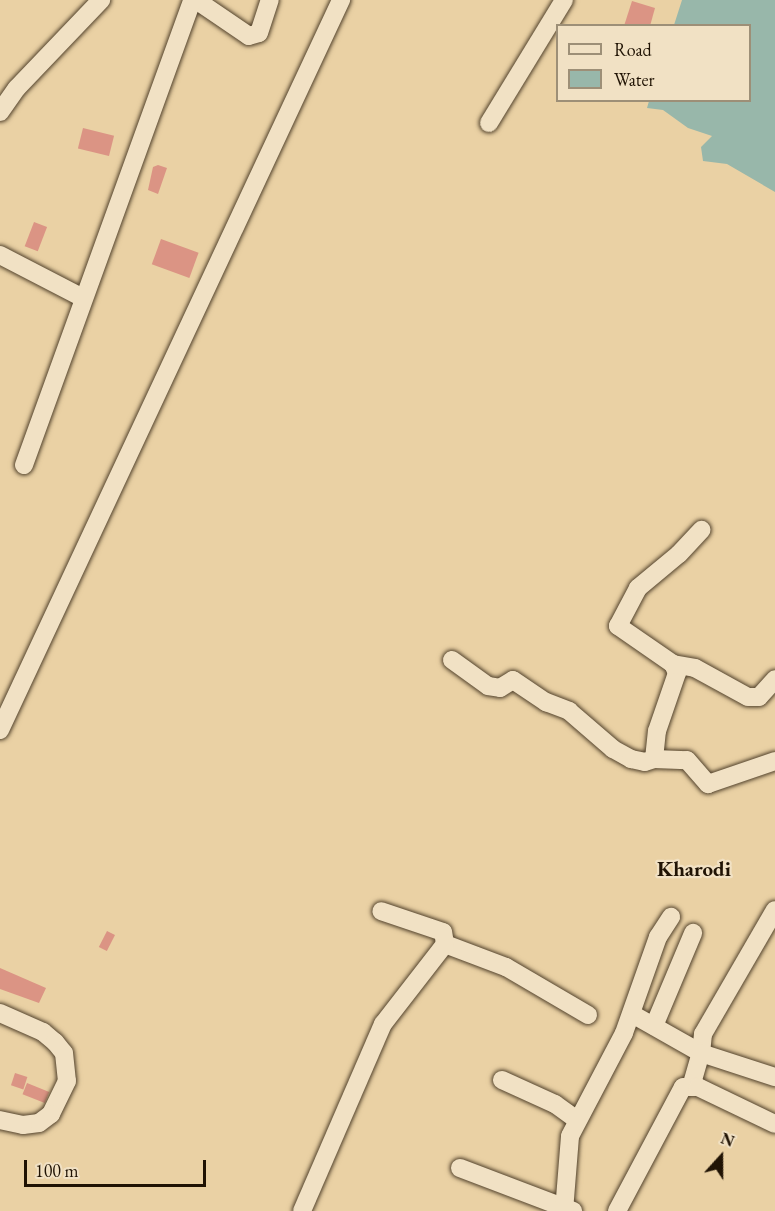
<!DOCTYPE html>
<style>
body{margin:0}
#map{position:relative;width:775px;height:1211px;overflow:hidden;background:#ead1a4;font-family:"EB Garamond",serif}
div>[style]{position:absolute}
.water>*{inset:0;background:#98b7aa}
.building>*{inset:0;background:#db9484;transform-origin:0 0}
.roads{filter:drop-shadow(0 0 2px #52422c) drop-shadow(0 0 2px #52422c)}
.minor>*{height:18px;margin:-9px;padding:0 9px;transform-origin:9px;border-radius:9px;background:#f1e1c4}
span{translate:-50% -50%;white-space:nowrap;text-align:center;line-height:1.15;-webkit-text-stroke:4.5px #f1e1c4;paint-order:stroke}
.neighbourhood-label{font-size:21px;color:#201304;font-weight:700}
.legend{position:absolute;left:556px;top:24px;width:195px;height:78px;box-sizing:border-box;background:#f1e1c4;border:2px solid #9d8f77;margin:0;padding:8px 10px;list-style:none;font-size:18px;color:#201304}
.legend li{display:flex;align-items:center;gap:12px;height:30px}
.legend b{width:30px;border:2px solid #9d8f77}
.north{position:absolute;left:691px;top:1127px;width:60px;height:60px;-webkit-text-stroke:4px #f1e1c4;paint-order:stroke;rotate:21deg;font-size:16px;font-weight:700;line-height:24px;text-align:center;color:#201304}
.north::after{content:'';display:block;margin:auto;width:21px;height:27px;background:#201304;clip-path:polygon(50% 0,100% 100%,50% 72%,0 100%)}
.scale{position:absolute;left:24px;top:1160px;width:182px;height:27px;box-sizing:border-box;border:3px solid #201304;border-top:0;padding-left:8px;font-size:18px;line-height:21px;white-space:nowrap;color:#201304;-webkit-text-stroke:4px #f1e1c4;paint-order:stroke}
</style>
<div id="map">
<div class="water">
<i style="clip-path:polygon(682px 0,775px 0,775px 192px,727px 164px,703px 161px,701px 147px,712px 136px,688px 128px,663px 110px,647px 108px,649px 101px,750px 100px,750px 26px,674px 25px)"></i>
</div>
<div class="building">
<i style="clip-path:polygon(632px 1px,655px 8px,650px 26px,624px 26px)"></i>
<i style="left:83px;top:128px;width:32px;height:21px;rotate:14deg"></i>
<i style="clip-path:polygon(158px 165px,167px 168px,158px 194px,148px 190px,153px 167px)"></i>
<i style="left:34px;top:222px;width:14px;height:26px;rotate:21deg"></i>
<i style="left:161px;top:239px;width:40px;height:27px;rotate:20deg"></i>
<i style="left:107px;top:931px;width:9px;height:18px;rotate:27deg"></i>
<i style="clip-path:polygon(0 968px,46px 988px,39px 1003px,0 989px)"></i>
<i style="left:15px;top:1073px;width:13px;height:13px;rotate:18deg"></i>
<i style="left:27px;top:1083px;width:24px;height:12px;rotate:22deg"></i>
</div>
<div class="roads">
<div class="minor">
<i style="left:196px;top:0;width:64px;rotate:34.2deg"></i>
<i style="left:249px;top:36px;width:10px;rotate:-17deg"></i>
<i style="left:259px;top:33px;width:35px;rotate:-72deg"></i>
<i style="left:0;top:112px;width:29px;rotate:-55deg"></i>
<i style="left:17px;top:88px;width:122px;rotate:-46.3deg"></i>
<i style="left:489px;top:123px;width:144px;rotate:-58.6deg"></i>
<i style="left:0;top:255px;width:93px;rotate:27.4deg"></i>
<i style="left:24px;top:465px;width:494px;rotate:-70.1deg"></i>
<i style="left:452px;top:660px;width:44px;rotate:35.8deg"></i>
<i style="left:488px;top:686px;width:12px;rotate:9deg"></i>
<i style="left:500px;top:688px;width:15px;rotate:-32deg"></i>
<i style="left:513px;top:680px;width:40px;rotate:34deg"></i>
<i style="left:546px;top:702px;width:25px;rotate:21deg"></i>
<i style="left:569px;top:711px;width:58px;rotate:40.8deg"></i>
<i style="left:613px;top:749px;width:21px;rotate:29deg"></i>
<i style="left:631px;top:759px;width:14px;rotate:12deg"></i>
<i style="left:645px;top:762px;width:9px;rotate:-18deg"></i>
<i style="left:654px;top:759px;width:28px;rotate:-84deg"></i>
<i style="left:657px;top:731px;width:61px;rotate:-71deg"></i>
<i style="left:677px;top:673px;width:10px;rotate:-114deg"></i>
<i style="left:673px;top:664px;width:67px;rotate:-145.4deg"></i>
<i style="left:618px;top:626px;width:43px;rotate:-62.2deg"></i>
<i style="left:638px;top:588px;width:53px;rotate:-39.7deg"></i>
<i style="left:679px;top:554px;width:33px;rotate:-47deg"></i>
<i style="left:673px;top:664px;width:22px;rotate:10deg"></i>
<i style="left:695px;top:668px;width:60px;rotate:28.7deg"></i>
<i style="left:748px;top:697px;width:11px"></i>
<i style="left:759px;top:697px;width:24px;rotate:-48deg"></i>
<i style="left:0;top:730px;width:806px;rotate:-64.96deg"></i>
<i style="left:654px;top:759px;width:33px;rotate:2deg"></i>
<i style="left:687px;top:760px;width:32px;rotate:49deg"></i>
<i style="left:708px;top:784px;width:71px;rotate:-18.9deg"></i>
<i style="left:445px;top:944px;width:65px;rotate:20.7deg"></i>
<i style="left:506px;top:967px;width:95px;rotate:30.3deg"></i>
<i style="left:0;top:1013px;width:47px;rotate:23.8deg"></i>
<i style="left:43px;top:1032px;width:16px;rotate:40deg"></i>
<i style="left:55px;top:1042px;width:14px;rotate:51deg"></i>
<i style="left:64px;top:1053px;width:28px;rotate:84deg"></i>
<i style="left:67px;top:1081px;width:37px;rotate:116deg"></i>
<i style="left:51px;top:1114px;width:15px;rotate:143deg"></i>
<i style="left:39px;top:1123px;width:16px;rotate:173deg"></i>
<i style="left:23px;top:1125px;width:24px;rotate:-168deg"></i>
<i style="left:632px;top:1014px;width:79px;rotate:29.5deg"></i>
<i style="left:701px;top:1053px;width:19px;rotate:-84deg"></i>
<i style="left:703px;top:1034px;width:143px;rotate:-59.9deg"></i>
<i style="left:654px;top:1026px;width:101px;rotate:-67.2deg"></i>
<i style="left:502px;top:1080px;width:58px;rotate:24.4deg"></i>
<i style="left:555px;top:1104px;width:26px;rotate:36deg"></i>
<i style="left:691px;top:1087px;width:35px;rotate:-74deg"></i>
<i style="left:701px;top:1053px;width:78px;rotate:18deg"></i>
<i style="left:460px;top:1168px;width:121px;rotate:20.8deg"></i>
<i style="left:302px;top:1211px;width:204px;rotate:-66.6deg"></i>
<i style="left:383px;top:1024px;width:101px;rotate:-52.2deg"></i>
<i style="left:445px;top:944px;width:12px;rotate:-99deg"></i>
<i style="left:443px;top:932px;width:65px;rotate:-161.3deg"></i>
<i style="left:564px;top:1211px;width:75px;rotate:-85.4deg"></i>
<i style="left:570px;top:1136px;width:116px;rotate:-62.3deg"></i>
<i style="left:624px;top:1033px;width:102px;rotate:-70.5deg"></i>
<i style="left:658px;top:937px;width:24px;rotate:-57deg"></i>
<i style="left:617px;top:1211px;width:140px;rotate:-62deg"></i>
<i style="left:683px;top:1087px;width:15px"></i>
<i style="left:698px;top:1087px;width:85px;rotate:25.7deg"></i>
</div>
</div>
<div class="neighbourhood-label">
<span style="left:694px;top:869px">Kharodi</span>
</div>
<ul class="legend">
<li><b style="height:8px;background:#f1e1c4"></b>Road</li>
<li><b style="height:16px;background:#98b7aa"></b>Water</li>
</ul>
<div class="north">N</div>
<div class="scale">100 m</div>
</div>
